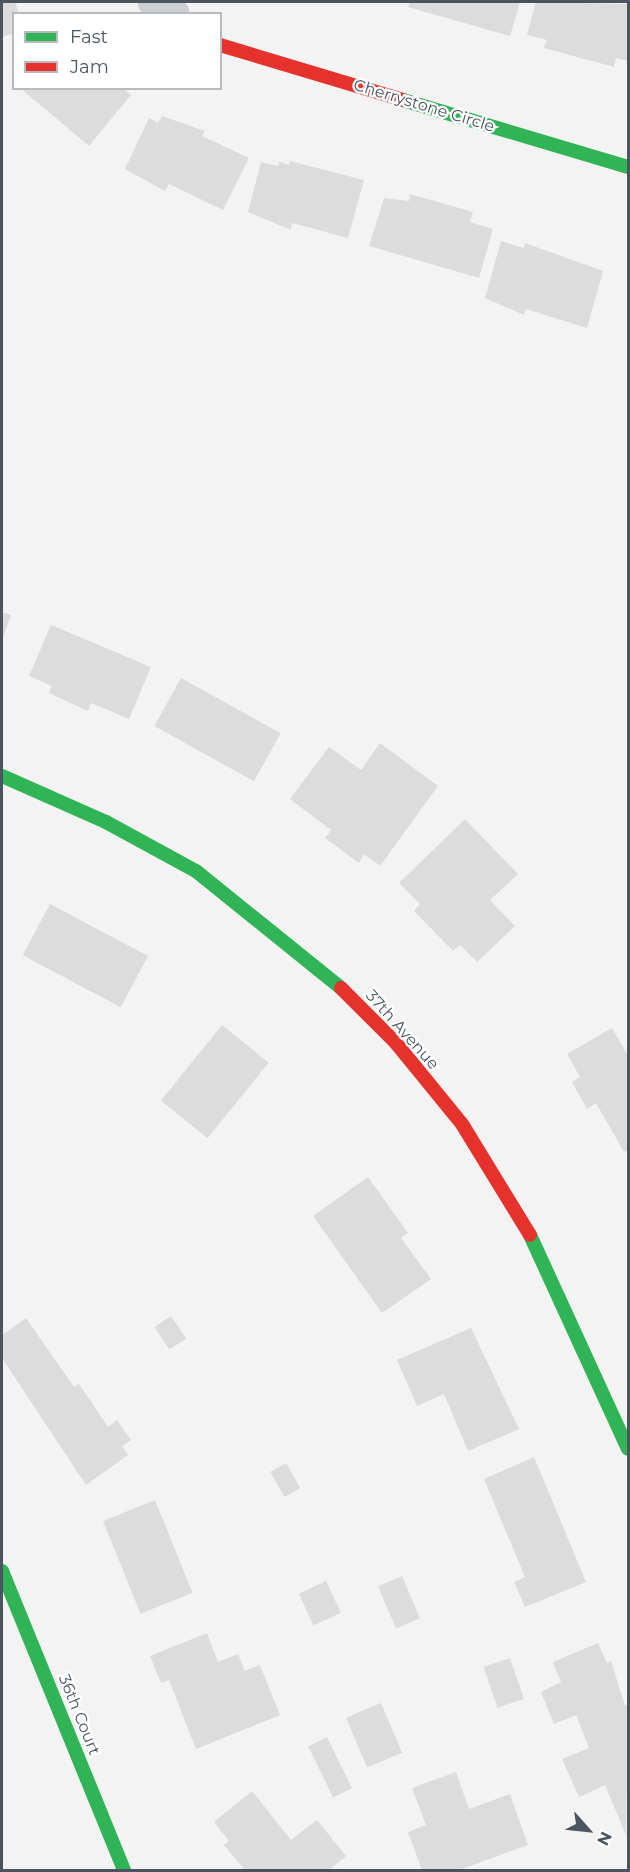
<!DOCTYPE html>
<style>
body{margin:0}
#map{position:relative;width:630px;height:1872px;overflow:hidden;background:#f3f3f3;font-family:Montserrat,sans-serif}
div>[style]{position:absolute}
.building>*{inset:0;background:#dcdcdd;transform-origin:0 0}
.street>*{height:33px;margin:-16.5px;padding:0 16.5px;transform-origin:16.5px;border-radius:16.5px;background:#cdcfd1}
.fast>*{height:14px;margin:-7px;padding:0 7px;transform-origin:7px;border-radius:7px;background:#30b455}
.jam>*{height:14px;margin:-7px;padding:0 7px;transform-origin:7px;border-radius:7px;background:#e5322d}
span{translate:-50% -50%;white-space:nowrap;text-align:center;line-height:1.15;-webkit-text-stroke:4.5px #fff;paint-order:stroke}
.street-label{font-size:16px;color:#4a555f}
.frame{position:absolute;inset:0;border:3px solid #4a555f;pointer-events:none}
.legend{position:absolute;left:12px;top:12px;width:210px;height:78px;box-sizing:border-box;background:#fff;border:2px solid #b7bbbf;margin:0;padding:8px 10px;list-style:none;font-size:18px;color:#4a555f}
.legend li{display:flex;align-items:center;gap:12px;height:30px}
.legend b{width:30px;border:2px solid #b7bbbf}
.north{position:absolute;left:558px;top:1800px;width:60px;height:60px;-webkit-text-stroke:4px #fff;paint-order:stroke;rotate:117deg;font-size:16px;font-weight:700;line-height:24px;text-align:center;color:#4a555f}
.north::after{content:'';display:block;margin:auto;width:21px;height:27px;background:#4a555f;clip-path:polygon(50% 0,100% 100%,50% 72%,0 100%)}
</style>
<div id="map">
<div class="building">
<i style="clip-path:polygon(2px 2px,15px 2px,19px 14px,14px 14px,14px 33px,2px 37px)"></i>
<i style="clip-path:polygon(410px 2px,520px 2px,510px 36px,408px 7px)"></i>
<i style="clip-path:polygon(536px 2px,628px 4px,628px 61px,616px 58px,614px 67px,544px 48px,547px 40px,527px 35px)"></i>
<i style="clip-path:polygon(20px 88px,123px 88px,131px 95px,89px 146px)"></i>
<i style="clip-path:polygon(162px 116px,205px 131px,202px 136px,249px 158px,223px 210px,169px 184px,165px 191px,125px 169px,149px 118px,158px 123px)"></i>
<i style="clip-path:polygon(290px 161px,364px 180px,348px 238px,292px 223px,291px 230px,248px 212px,261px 162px,278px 166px,279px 162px,289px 165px)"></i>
<i style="clip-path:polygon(410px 194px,473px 212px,470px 222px,493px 229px,479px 278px,369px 246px,384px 198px,409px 201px)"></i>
<i style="clip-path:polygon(501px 241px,524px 248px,525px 243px,603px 271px,587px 328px,526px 309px,524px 315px,485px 298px)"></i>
<i style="clip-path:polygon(2px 612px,11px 615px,2px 640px)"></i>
<i style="clip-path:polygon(51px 625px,151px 667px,129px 719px,91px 703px,88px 711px,49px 693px,52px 686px,29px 676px)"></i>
<i style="left:181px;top:678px;width:114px;height:55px;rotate:29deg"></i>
<i style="clip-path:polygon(380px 743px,438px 786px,380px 866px,364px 854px,359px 863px,325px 838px,331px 830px,290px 799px,329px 747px,361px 770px)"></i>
<i style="clip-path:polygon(465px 819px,518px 874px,490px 900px,515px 926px,477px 962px,460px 945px,453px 951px,414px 911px,420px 904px,399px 883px)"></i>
<i style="left:50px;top:904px;width:111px;height:58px;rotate:28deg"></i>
<i style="left:222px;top:1025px;width:60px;height:97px;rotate:39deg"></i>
<i style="clip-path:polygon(612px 1028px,628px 1056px,628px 1149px,624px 1152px,596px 1103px,587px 1109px,572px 1082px,580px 1077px,567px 1054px)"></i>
<i style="clip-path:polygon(368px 1177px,408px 1233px,401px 1238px,431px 1279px,382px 1313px,313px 1216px)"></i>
<i style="left:171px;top:1316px;width:27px;height:20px;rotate:56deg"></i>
<i style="clip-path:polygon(26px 1318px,74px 1387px,79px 1384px,108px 1427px,117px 1420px,131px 1440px,122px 1446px,128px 1455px,86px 1485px,2px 1358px,2px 1335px)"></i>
<i style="clip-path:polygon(471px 1328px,519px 1429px,468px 1451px,444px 1394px,417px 1406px,397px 1360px)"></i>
<i style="clip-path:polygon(534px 1457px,586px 1582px,525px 1607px,514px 1582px,525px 1577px,484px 1479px)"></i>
<i style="left:286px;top:1463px;width:29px;height:18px;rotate:61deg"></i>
<i style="left:155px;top:1500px;width:100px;height:56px;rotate:68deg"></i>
<i style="left:402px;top:1576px;width:46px;height:26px;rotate:67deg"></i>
<i style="left:326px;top:1581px;width:35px;height:30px;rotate:65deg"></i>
<i style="clip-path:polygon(207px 1633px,218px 1662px,238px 1654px,245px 1671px,260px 1665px,280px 1715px,196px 1749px,169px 1680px,161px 1683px,150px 1656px)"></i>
<i style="clip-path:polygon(598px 1643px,607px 1663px,611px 1661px,625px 1706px,628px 1704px,626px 1835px,605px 1785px,579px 1797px,562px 1759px,589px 1748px,576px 1715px,554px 1724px,541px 1692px,561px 1682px,553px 1662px)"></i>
<i style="left:510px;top:1658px;width:43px;height:28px;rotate:71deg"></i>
<i style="left:381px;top:1703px;width:54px;height:38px;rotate:67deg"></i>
<i style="left:327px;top:1737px;width:57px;height:21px;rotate:64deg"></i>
<i style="clip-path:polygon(456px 1772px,469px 1809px,510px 1794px,528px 1845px,459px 1870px,422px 1870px,408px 1832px,426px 1825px,412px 1788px)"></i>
<i style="clip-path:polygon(252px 1791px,291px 1840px,317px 1820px,346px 1856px,329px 1870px,245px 1870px,224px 1845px,229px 1841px,214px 1822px)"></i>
</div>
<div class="street">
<i style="left:154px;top:2px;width:22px;rotate:32deg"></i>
</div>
<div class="fast">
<i style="left:403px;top:100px;width:235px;rotate:16.6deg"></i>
<i style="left:2px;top:776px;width:114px;rotate:23.9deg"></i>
<i style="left:106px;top:822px;width:102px;rotate:28.6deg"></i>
<i style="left:196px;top:871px;width:186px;rotate:38.9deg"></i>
<i style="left:530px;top:1235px;width:235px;rotate:65.4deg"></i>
<i style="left:2px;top:1571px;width:323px;rotate:67.8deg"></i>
</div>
<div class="jam">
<i style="left:220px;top:45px;width:191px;rotate:16.7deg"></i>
<i style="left:341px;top:988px;width:78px;rotate:45deg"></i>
<i style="left:396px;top:1043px;width:104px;rotate:50.8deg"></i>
<i style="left:462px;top:1124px;width:130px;rotate:58.5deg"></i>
</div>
<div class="street-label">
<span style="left:424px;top:106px;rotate:17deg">Cherrystone Circle</span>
<span style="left:402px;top:1030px;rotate:48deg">37th Avenue</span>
<span style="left:79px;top:1715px;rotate:68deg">36th Court</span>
</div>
<div class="frame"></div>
<ul class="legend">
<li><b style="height:8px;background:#30b455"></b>Fast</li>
<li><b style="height:8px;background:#e5322d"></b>Jam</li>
</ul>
<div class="north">N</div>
</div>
